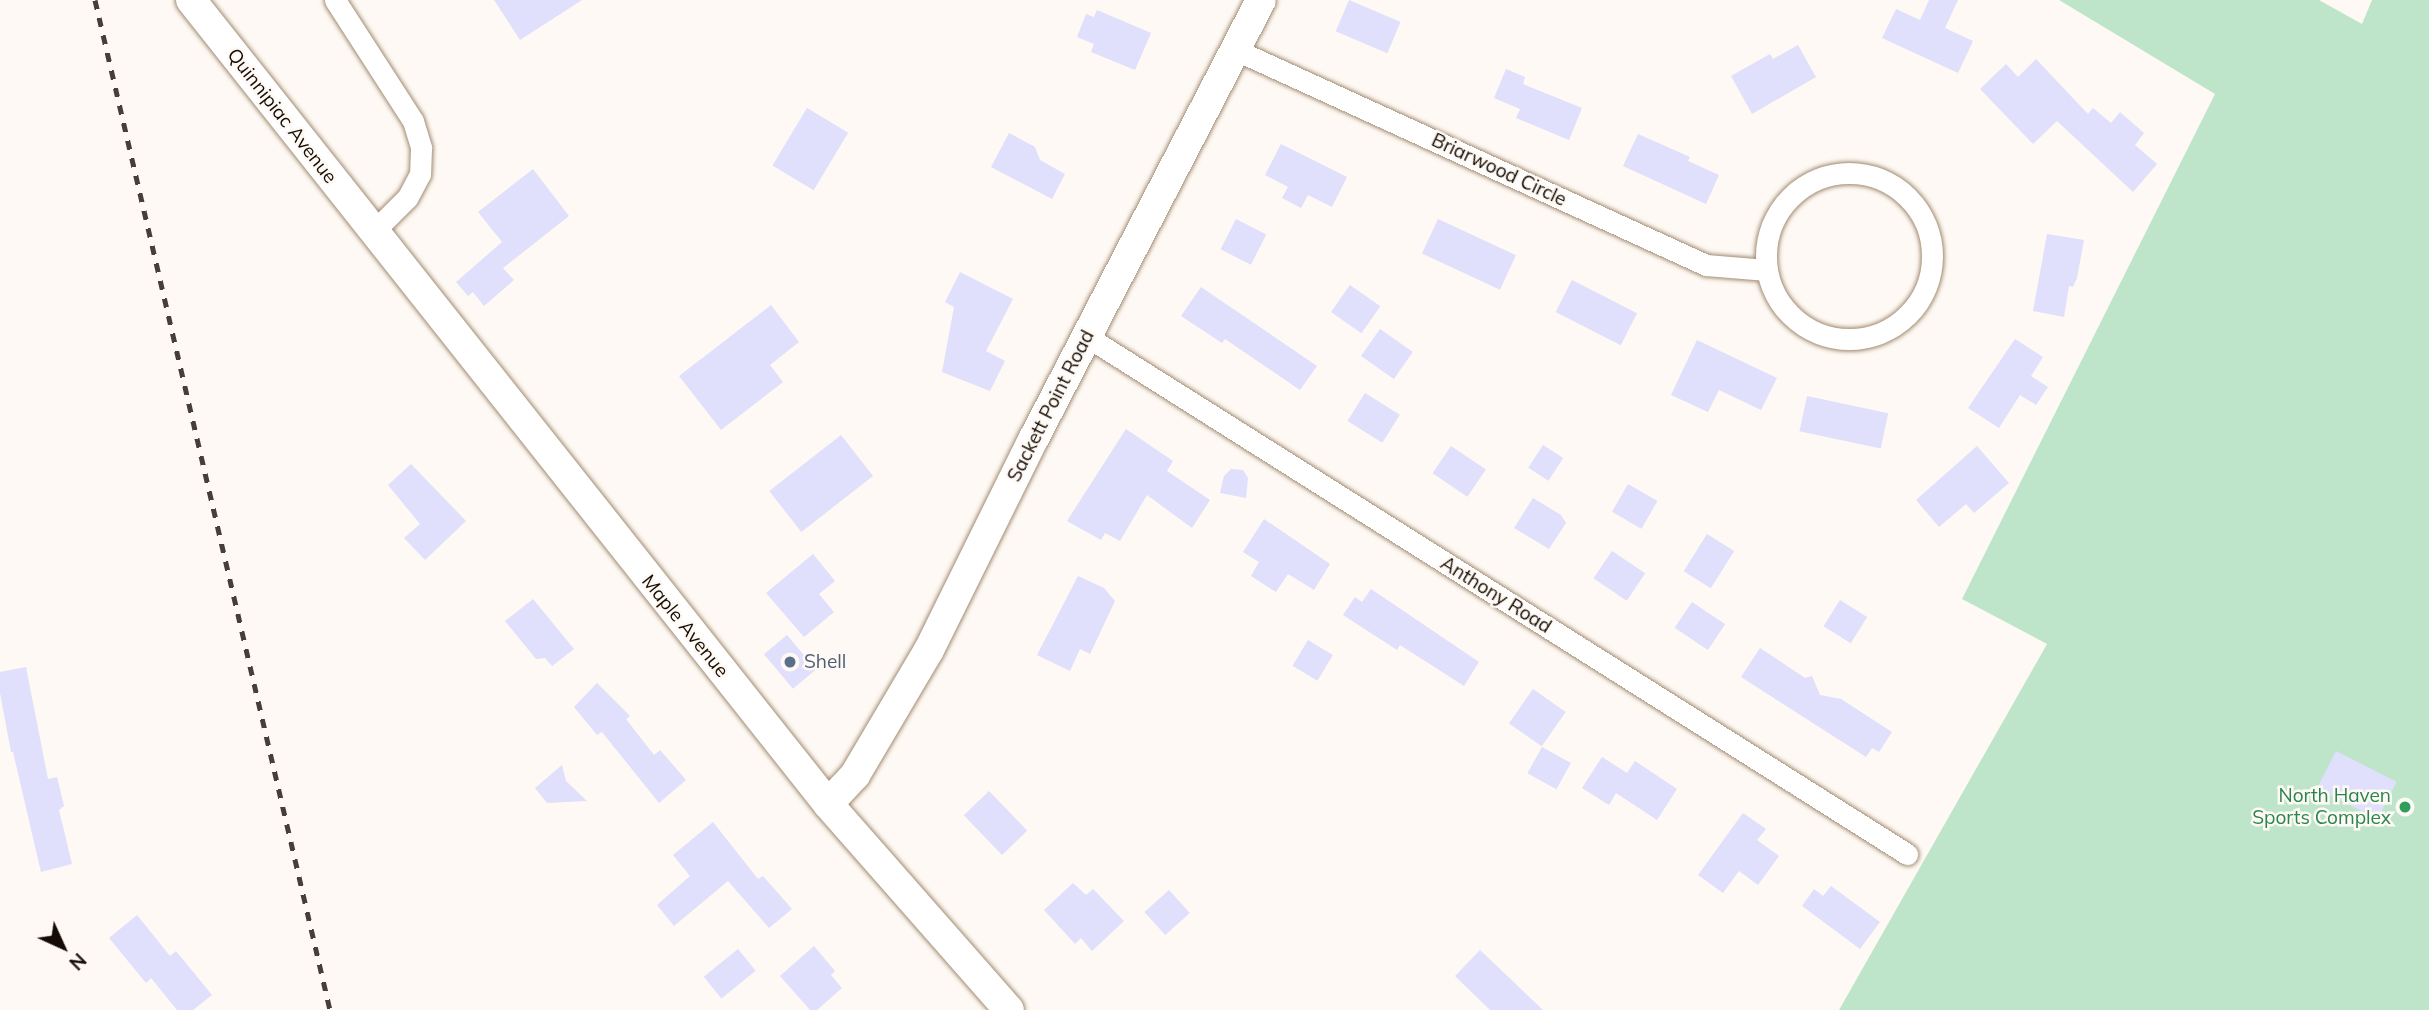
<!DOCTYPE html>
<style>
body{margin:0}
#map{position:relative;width:2429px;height:1010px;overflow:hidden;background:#fef9f4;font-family:Mulish,sans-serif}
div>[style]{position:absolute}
.green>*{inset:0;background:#bee5c9}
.building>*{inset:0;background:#e0dffc;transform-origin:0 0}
.roads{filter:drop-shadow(0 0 2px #a28b71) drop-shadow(0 0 2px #a28b71)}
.street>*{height:21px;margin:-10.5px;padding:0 10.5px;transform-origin:10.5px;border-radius:10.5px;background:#fff}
.street>.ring{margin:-10.5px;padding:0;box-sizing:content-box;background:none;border:21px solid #fff;border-radius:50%}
.secondary>*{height:30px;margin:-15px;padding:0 15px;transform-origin:15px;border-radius:15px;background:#fff}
.rail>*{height:5px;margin-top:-2.5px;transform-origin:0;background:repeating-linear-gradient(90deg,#463e37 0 9px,transparent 0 18px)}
.dots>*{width:19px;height:19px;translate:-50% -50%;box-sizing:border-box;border:4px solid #fef9f4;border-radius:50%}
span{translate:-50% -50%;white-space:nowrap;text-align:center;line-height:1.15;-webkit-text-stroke:5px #fef9f4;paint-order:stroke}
.street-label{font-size:19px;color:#140c04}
.service-label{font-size:19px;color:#4e5e75}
.left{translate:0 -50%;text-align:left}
.leisure-label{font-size:19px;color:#27864d}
.right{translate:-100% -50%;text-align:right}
.north{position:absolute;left:28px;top:912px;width:70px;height:70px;-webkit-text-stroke:5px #fef9f4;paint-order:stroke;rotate:135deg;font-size:19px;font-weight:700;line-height:28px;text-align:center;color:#140c04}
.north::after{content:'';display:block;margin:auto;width:24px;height:32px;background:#140c04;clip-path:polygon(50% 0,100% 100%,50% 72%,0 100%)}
</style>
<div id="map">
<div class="green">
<i style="clip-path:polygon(2059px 0,2319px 0,2362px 24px,2372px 0,2429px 0,2429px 1010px,1839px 1010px,2047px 644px,1962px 599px,2215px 94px)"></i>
</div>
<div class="building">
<i style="clip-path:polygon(494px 0,582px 0,520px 40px)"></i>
<i style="left:1349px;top:0;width:56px;height:34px;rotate:23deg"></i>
<i style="clip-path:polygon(1929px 0,1958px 0,1945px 28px,1973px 41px,1958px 73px,1882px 38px,1896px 9px,1920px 20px)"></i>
<i style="clip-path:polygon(1097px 10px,1151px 33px,1135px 70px,1091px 52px,1094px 44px,1077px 37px,1086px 14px,1094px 17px)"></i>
<i style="clip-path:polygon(1798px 45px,1816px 77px,1752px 114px,1731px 76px,1770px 54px,1773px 59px)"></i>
<i style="clip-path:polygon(2036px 59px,2088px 114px,2093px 108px,2111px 123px,2120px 112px,2144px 133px,2135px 145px,2157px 164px,2133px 192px,2057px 121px,2033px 144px,1980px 89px,2006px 64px,2018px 77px)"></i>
<i style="clip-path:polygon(1506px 69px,1525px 77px,1523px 84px,1582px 108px,1569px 140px,1516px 118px,1520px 109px,1494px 98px)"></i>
<i style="left:807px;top:108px;width:48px;height:67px;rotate:31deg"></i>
<i style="clip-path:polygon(1009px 133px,1035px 147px,1040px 160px,1065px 174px,1052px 199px,991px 167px)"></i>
<i style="clip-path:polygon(1638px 134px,1690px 157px,1688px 161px,1719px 175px,1706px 204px,1623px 166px)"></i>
<i style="clip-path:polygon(1281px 144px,1347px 177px,1332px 207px,1308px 195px,1301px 208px,1282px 198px,1288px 187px,1265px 175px)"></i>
<i style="clip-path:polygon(533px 169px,569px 216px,503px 268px,514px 280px,484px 306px,473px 292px,468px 296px,456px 282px,502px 242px,478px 212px)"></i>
<i style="left:1236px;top:219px;width:34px;height:34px;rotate:27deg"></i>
<i style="left:1438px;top:219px;width:86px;height:38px;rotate:25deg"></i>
<i style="clip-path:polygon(2047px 234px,2084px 240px,2077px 278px,2073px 287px,2069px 286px,2064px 317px,2033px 311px)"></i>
<i style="clip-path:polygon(960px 272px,1013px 299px,986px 351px,1005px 361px,990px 391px,942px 372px,954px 307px,945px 302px)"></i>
<i style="left:1572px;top:280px;width:73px;height:36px;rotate:27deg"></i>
<i style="left:1350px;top:285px;width:37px;height:33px;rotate:35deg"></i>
<i style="clip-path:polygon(1201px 287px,1317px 366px,1300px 390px,1225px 339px,1222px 343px,1181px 316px)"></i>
<i style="clip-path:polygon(771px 305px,799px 342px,770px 365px,783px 382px,721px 430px,679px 376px)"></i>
<i style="left:1380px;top:329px;width:40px;height:33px;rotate:35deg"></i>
<i style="clip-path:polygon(2015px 339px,2043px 357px,2031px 376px,2048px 387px,2036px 405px,2020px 395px,1999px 428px,1968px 408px)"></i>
<i style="clip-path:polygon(1697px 340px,1777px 378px,1761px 410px,1719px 390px,1708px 412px,1671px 395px)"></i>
<i style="left:1365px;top:393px;width:41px;height:33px;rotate:32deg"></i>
<i style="left:1807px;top:396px;width:83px;height:36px;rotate:12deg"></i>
<i style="clip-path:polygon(1126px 429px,1173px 461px,1167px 471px,1210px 500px,1192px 528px,1147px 495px,1120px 541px,1105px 533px,1101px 540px,1067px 521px)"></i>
<i style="left:841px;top:435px;width:52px;height:91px;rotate:52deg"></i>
<i style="left:1543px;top:445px;width:24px;height:27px;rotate:33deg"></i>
<i style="left:1451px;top:446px;width:42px;height:33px;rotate:34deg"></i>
<i style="clip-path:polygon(1977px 446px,2009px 483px,1974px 513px,1966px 504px,1939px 527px,1916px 500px)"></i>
<i style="clip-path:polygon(411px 464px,466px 521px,425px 560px,404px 538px,420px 524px,388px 485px)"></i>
<i style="clip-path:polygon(1231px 469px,1243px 470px,1248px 478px,1246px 498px,1220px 493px,1224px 476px)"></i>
<i style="left:1628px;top:484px;width:34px;height:32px;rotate:30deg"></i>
<i style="clip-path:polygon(1533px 498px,1561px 515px,1566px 523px,1549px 549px,1514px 528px)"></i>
<i style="clip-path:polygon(1264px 519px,1330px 564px,1314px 590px,1288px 574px,1276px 592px,1251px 576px,1259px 562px,1243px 552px)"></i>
<i style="left:1707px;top:534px;width:32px;height:44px;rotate:32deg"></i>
<i style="left:1612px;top:551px;width:40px;height:33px;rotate:34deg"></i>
<i style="clip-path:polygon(813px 554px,835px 581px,819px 594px,834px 612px,804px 637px,766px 593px)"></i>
<i style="clip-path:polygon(1078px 576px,1104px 588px,1115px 601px,1090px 654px,1080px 649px,1070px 671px,1037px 655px)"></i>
<i style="clip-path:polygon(1371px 589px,1479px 662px,1464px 686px,1400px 645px,1397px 650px,1343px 615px,1355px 597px,1362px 602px)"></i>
<i style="clip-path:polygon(533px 599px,574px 649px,552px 666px,545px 658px,536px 659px,505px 621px)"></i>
<i style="left:1840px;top:600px;width:32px;height:31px;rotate:32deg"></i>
<i style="left:1692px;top:602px;width:40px;height:31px;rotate:34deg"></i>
<i style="left:787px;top:635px;width:45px;height:30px;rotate:50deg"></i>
<i style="left:1308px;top:640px;width:29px;height:30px;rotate:31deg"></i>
<i style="clip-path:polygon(1760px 648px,1805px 678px,1812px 676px,1820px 695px,1841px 699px,1892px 732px,1879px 752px,1872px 748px,1866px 757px,1741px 677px)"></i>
<i style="clip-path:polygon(26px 667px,48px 779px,57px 777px,64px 806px,59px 810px,72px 864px,41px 872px,13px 752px,11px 752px,0 693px,0 672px)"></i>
<i style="clip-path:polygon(597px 683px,630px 716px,626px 719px,654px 755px,660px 750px,686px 780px,659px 803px,602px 732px,597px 735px,574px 707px)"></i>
<i style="left:1533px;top:689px;width:40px;height:42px;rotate:35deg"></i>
<i style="left:1542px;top:747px;width:33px;height:30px;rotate:29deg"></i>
<i style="left:2336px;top:751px;width:68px;height:42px;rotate:27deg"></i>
<i style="clip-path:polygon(1602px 757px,1627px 773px,1635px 761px,1677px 789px,1657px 820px,1616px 793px,1609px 805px,1582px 788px)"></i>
<i style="clip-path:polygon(562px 765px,566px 781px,587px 801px,547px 803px,535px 788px)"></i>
<i style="left:989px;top:791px;width:55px;height:35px;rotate:46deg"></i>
<i style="clip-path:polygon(1743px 813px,1766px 829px,1757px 840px,1779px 856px,1758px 885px,1739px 871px,1723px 893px,1698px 875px)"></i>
<i style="clip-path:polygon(713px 822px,758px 879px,763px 876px,792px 909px,769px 928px,728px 881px,674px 926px,657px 905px,690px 876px,673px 855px)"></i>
<i style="clip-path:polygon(1073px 883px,1086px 895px,1093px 889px,1124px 921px,1092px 951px,1081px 938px,1075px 944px,1044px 910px)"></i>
<i style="clip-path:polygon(1831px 886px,1880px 922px,1860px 949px,1802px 906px,1814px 889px,1823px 896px)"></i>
<i style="left:1169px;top:890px;width:31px;height:33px;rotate:48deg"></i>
<i style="clip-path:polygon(137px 915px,170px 956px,176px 951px,212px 995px,193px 1010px,177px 1010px,151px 978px,146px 983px,109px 938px)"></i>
<i style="clip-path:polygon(814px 946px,835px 971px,831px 975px,842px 988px,817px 1010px,810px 1010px,780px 976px)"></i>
<i style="left:738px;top:949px;width:28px;height:44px;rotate:51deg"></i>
<i style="clip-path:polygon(1480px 950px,1543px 1010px,1490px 1010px,1455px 976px)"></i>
</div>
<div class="roads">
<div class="street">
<i style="left:335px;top:0;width:144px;rotate:57.2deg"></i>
<i style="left:413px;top:121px;width:28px;rotate:73deg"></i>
<i style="left:421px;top:148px;width:26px;rotate:92deg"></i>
<i style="left:420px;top:174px;width:27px;rotate:118deg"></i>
<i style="left:407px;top:198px;width:47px;rotate:135deg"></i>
<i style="left:1236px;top:50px;width:517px;rotate:24.58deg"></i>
<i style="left:1706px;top:265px;width:61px;rotate:4.7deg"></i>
<i class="ring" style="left:1766px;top:173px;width:145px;height:145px"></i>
<i style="left:1086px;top:336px;width:971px;rotate:32.25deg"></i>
</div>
<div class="secondary">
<i style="left:191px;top:0;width:1026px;rotate:51.61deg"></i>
<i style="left:828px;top:804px;width:274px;rotate:48.7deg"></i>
<i style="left:828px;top:804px;width:40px;rotate:-47deg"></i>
<i style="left:855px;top:775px;width:145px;rotate:-59.4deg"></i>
<i style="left:929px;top:650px;width:237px;rotate:-63.7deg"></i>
<i style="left:1034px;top:438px;width:493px;rotate:-62.6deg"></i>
</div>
</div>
<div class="rail">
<i style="left:95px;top:0;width:1037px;rotate:76.9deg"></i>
</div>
<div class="dots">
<i style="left:790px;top:662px;background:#5c6f8a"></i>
<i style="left:2405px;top:807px;background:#2e9e5b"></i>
</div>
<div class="street-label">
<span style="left:282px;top:116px;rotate:52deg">Quinnipiac Avenue</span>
<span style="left:1499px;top:170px;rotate:25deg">Briarwood Circle</span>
<span style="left:1051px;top:406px;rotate:-63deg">Sackett Point Road</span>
<span style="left:1496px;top:595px;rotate:32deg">Anthony Road</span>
<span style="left:685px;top:626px;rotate:51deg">Maple Avenue</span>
</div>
<div class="service-label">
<span class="left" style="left:804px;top:662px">Shell</span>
</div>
<div class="leisure-label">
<span class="right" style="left:2391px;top:807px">North Haven<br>Sports Complex</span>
</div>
<div class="north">N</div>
</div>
